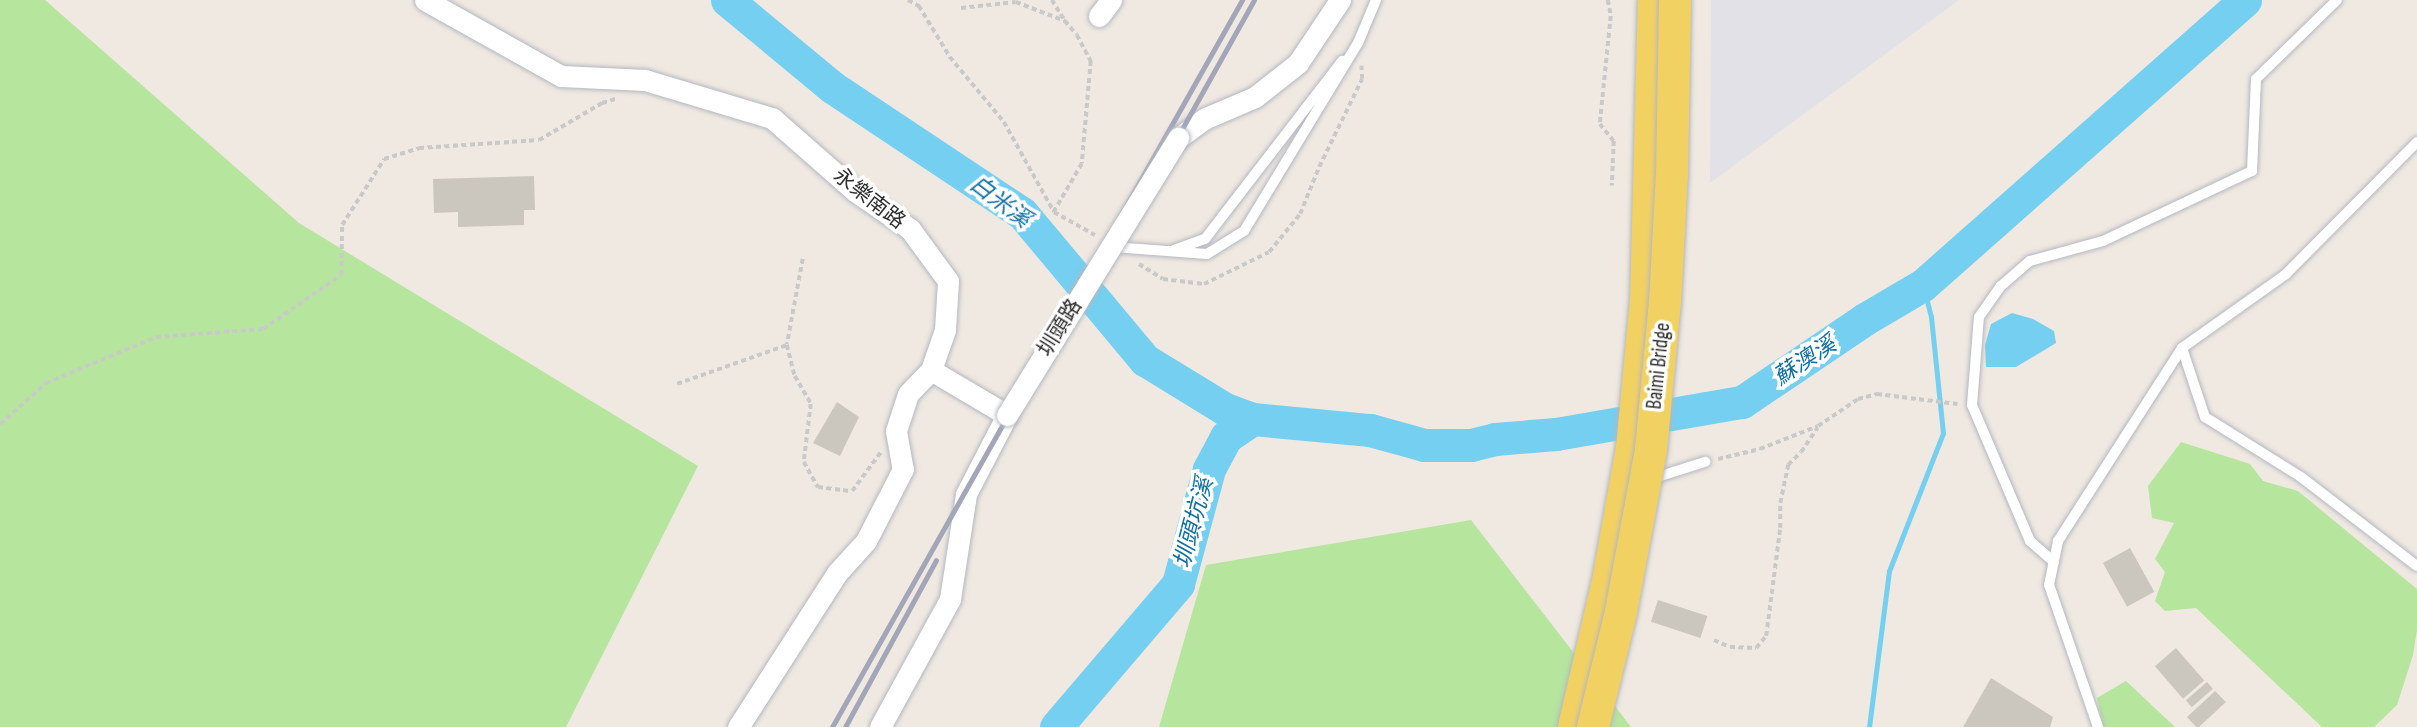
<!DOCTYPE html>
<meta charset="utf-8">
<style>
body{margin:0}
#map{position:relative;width:2417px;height:727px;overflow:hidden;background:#efe9e1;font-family:"Sofia Sans Condensed","Noto Sans TC",sans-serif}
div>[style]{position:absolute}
.industrial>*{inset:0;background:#e3e1e8}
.green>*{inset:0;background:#b6e59e}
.water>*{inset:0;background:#75cff0}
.stream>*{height:5px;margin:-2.5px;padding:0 2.5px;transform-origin:2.5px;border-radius:2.5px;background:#75cff0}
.river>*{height:33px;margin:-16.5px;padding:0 16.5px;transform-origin:16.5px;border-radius:16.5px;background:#75cff0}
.building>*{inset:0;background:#cbc7bf;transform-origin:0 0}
.path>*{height:3.5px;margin-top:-1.75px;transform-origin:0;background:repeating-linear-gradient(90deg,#c9c9c9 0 5px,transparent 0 8.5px)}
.roads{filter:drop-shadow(0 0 2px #b4b7c1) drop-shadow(0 0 2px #b4b7c1)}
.service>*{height:10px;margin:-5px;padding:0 5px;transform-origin:5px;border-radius:5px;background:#fff}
.minor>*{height:21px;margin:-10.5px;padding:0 10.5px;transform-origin:10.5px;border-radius:10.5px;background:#fff}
.primary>*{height:32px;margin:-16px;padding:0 16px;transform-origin:16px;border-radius:16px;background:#f2d163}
.rail>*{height:5px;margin:-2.5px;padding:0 2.5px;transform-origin:2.5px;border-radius:2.5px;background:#a3a6b8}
.bridges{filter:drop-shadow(0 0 2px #b4b7c1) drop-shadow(0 0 2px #b4b7c1)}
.minor-bridge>*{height:21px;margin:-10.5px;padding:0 10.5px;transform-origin:10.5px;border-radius:10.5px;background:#fff}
.primary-bridge>*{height:32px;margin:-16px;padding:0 16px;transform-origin:16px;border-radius:16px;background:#f2d163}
span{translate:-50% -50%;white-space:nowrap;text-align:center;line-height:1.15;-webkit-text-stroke:7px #fff;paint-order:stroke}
.street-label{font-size:21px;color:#2e2e2e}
.water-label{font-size:23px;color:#0d6fa3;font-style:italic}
</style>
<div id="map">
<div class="industrial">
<i style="clip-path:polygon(1711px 0,1959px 0,1710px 183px)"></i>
</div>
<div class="green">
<i style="clip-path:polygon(0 0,45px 0,299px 223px,698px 466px,566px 727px,0 727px)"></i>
<i style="clip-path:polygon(2181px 442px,2250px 464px,2263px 481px,2298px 491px,2417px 589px,2417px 630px,2413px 655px,2397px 705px,2374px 727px,2322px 727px,2196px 608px,2165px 611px,2155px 601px,2165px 572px,2155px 559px,2174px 523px,2152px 518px,2148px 486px)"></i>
<i style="clip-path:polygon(1471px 520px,1631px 727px,1159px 727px,1206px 565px)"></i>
<i style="clip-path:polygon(2126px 681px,2175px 727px,2103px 727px,2097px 698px)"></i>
</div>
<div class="water">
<i style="clip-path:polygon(2012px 313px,2033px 319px,2054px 331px,2056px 343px,2016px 367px,1986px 367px,1985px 345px,1991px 324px)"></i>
</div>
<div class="stream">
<i style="left:1869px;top:727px;width:157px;rotate:-82.7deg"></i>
<i style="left:1889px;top:571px;width:148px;rotate:-68.6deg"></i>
<i style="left:1943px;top:433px;width:117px;rotate:-95.9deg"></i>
<i style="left:1931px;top:317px;width:33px;rotate:-104deg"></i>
</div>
<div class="river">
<i style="left:727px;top:0;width:136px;rotate:39.6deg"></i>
<i style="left:832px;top:87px;width:228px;rotate:33.6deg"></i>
<i style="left:1022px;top:213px;width:192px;rotate:50.1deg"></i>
<i style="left:1145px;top:360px;width:94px;rotate:31.5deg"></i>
<i style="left:1225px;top:409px;width:30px;rotate:20deg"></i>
<i style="left:1253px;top:419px;width:118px;rotate:5.4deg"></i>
<i style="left:1370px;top:430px;width:56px;rotate:15.5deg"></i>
<i style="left:1424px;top:445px;width:47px"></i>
<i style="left:1471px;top:445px;width:25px;rotate:-14deg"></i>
<i style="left:1495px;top:439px;width:61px;rotate:-4.7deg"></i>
<i style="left:1556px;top:434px;width:189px;rotate:-9.8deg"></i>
<i style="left:1742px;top:402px;width:148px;rotate:-34deg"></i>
<i style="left:1865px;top:319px;width:67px;rotate:-30.4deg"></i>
<i style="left:1923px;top:285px;width:430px;rotate:-41.5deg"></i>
<i style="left:1056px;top:727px;width:188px;rotate:-49.5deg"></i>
<i style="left:1178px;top:584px;width:119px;rotate:-74.9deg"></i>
<i style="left:1209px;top:469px;width:36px;rotate:-62deg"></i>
<i style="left:1226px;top:437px;width:32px;rotate:-34deg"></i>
</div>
<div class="building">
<i style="clip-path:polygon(534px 176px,535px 210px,524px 210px,524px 225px,458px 227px,458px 212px,434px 213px,433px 179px)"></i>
<i style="clip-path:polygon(837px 402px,859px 417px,840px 456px,813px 443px)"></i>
<i style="left:2130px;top:548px;width:50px;height:31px;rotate:61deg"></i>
<i style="left:1658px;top:600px;width:52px;height:23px;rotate:18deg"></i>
<i style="left:2176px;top:648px;width:43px;height:28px;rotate:49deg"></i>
<i style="clip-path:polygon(1991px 678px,2053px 717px,2050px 727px,1963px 727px)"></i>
<i style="left:2207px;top:682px;width:9px;height:28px;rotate:49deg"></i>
<i style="clip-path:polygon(2215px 691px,2226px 702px,2199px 727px,2196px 727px,2187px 717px)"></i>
</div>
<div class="path">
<i style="left:908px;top:0;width:13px;rotate:29deg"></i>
<i style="left:919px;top:6px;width:60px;rotate:58.7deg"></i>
<i style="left:950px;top:57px;width:85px;rotate:50.3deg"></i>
<i style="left:1004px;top:122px;width:103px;rotate:60.9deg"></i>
<i style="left:1054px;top:212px;width:47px;rotate:29.3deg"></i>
<i style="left:1052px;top:0;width:22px;rotate:58deg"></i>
<i style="left:1608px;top:0;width:16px;rotate:79deg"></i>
<i style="left:1611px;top:16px;width:109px;rotate:95.8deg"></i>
<i style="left:1600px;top:124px;width:22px;rotate:51deg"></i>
<i style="left:1614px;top:141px;width:45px;rotate:92.5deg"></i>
<i style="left:961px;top:8px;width:55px;rotate:-6.2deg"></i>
<i style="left:1016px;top:2px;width:53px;rotate:21.2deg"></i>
<i style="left:1065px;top:21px;width:18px;rotate:49deg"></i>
<i style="left:1077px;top:35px;width:30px;rotate:62deg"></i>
<i style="left:1091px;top:61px;width:103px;rotate:95deg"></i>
<i style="left:1082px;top:164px;width:56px;rotate:120.3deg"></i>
<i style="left:803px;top:259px;width:87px;rotate:100.5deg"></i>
<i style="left:787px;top:345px;width:32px;rotate:76deg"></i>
<i style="left:795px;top:376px;width:32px;rotate:60deg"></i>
<i style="left:811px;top:404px;width:58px;rotate:96.9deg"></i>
<i style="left:804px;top:462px;width:29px;rotate:61deg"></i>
<i style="left:818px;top:487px;width:34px;rotate:7deg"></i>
<i style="left:852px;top:491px;width:49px;rotate:-53.4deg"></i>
<i style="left:1139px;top:264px;width:28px;rotate:32deg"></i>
<i style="left:1163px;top:279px;width:41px;rotate:7deg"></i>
<i style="left:1204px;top:284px;width:72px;rotate:-26.2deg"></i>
<i style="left:1269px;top:252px;width:49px;rotate:-50.8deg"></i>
<i style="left:1300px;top:214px;width:51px;rotate:-68deg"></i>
<i style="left:1319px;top:167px;width:98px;rotate:-64deg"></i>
<i style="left:1362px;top:79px;width:13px;rotate:-94deg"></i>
<i style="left:677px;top:384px;width:117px;rotate:-19.5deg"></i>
<i style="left:0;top:424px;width:62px;rotate:-41.7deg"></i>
<i style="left:46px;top:383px;width:119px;rotate:-22.7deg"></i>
<i style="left:156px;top:337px;width:107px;rotate:-4.3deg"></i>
<i style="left:263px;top:329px;width:95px;rotate:-34.7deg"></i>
<i style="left:341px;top:275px;width:50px;rotate:-88.9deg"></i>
<i style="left:342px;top:225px;width:78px;rotate:-57.5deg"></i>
<i style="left:384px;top:159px;width:37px;rotate:-17deg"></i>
<i style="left:419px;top:148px;width:120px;rotate:-3.8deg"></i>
<i style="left:539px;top:140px;width:73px;rotate:-30.4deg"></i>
<i style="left:602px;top:103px;width:14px;rotate:-17deg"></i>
<i style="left:1718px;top:459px;width:43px;rotate:-13.4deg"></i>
<i style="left:1760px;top:449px;width:62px;rotate:-21.6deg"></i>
<i style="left:1818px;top:426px;width:48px;rotate:-34deg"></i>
<i style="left:1858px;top:399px;width:20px;rotate:-15deg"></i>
<i style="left:1877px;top:394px;width:81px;rotate:7.1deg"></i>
<i style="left:1714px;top:640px;width:17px;rotate:24deg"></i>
<i style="left:1730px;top:647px;width:26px;rotate:2deg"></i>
<i style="left:1756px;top:648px;width:16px;rotate:-50deg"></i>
<i style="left:1766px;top:636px;width:109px;rotate:-82.6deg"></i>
<i style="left:1780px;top:528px;width:25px;rotate:-90deg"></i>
<i style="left:1780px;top:503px;width:39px;rotate:-78deg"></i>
<i style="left:1788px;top:465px;width:18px;rotate:-45deg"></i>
<i style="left:1801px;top:452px;width:29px;rotate:-56deg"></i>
</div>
<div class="roads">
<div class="service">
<i style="left:1113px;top:247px;width:94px;rotate:4.3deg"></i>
<i style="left:1207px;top:254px;width:44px;rotate:-31.9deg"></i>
<i style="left:1244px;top:231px;width:220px;rotate:-58.8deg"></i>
<i style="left:1358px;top:43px;width:47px;rotate:-67.3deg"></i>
<i style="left:1174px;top:250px;width:33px;rotate:-20deg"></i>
<i style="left:1205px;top:239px;width:225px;rotate:-52.4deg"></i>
<i style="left:2182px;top:348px;width:73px;rotate:71.6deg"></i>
<i style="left:2205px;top:417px;width:113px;rotate:32deg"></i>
<i style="left:2301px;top:477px;width:146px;rotate:37.5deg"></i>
<i style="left:1651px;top:479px;width:57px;rotate:-17.5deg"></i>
<i style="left:2054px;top:562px;width:32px;rotate:-139deg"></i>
<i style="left:2030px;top:541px;width:148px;rotate:-113.1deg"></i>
<i style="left:1972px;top:405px;width:88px;rotate:-85.5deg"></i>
<i style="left:1979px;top:317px;width:38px;rotate:-55deg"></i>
<i style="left:2001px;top:286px;width:38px;rotate:-41deg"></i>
<i style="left:2030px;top:261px;width:76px;rotate:-15.3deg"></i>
<i style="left:2103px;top:241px;width:165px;rotate:-25.2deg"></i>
<i style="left:2252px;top:171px;width:92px;rotate:-87.5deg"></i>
<i style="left:2256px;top:79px;width:113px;rotate:-44.3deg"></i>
<i style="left:2098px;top:727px;width:150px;rotate:-109deg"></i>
<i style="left:2049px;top:585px;width:45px;rotate:-78.4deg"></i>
<i style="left:2058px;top:541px;width:229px;rotate:-57.3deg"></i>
<i style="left:2182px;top:348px;width:128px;rotate:-35.4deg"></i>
<i style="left:2286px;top:274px;width:186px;rotate:-45.2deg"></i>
</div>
<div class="minor">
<i style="left:425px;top:0;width:156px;rotate:29.2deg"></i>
<i style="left:561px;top:76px;width:84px;rotate:2.7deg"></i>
<i style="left:645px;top:80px;width:133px;rotate:16.7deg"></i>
<i style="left:772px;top:118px;width:111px;rotate:41.3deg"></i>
<i style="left:855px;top:191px;width:67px;rotate:34.6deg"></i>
<i style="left:910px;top:229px;width:64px;rotate:53.8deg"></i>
<i style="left:948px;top:281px;width:49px;rotate:93.5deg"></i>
<i style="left:945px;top:330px;width:42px;rotate:109.3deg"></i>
<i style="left:931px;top:370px;width:33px;rotate:134deg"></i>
<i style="left:908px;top:394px;width:39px;rotate:108deg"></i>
<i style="left:896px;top:431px;width:39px;rotate:80deg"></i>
<i style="left:903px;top:469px;width:81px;rotate:117.2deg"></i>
<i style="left:866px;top:541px;width:43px;rotate:132.2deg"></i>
<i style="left:837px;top:573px;width:183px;rotate:122.7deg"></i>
<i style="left:1099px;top:16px;width:20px;rotate:-53deg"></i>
<i style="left:1178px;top:138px;width:34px;rotate:-36deg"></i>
<i style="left:1206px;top:118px;width:53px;rotate:-23.2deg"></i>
<i style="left:1255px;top:97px;width:55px;rotate:-38.3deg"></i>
<i style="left:1298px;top:63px;width:76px;rotate:-56.3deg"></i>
<i style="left:880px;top:727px;width:146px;rotate:-61.3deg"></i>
<i style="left:950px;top:599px;width:106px;rotate:-81.3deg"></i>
<i style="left:966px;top:494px;width:89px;rotate:-62.6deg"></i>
<i style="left:1007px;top:415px;width:88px;rotate:-149.4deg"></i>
</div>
<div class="primary">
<i style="left:1574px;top:727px;width:150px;rotate:-76.9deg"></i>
<i style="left:1608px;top:581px;width:135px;rotate:-79.8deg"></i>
<i style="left:1632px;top:448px;width:148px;rotate:-84.6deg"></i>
<i style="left:1646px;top:301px;width:301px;rotate:-88.5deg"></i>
</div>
</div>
<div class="rail">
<i style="left:1107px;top:263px;width:301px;rotate:-60.8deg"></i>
<i style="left:832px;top:727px;width:835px;rotate:-60.58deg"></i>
<i style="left:845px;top:727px;width:190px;rotate:-61.4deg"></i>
</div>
<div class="bridges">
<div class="minor-bridge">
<i style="left:1007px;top:415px;width:326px;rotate:-58.3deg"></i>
</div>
<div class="primary-bridge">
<i style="left:1593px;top:727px;width:118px;rotate:-76.3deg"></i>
<i style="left:1621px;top:612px;width:165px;rotate:-79.5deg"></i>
<i style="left:1651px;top:450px;width:148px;rotate:-84.6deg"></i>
<i style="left:1665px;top:303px;width:128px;rotate:-86.9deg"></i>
<i style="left:1672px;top:175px;width:175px;rotate:-89deg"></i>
</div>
</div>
<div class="street-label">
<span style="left:869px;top:199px;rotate:38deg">永樂南路</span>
<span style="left:1060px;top:328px;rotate:-58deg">圳頭路</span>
<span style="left:1659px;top:366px;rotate:-84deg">Baimi Bridge</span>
</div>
<div class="water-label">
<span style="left:1000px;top:202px;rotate:37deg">白米溪</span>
<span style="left:1805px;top:361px;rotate:-33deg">蘇澳溪</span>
<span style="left:1194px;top:523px;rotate:-75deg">圳頭坑溪</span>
</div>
</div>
